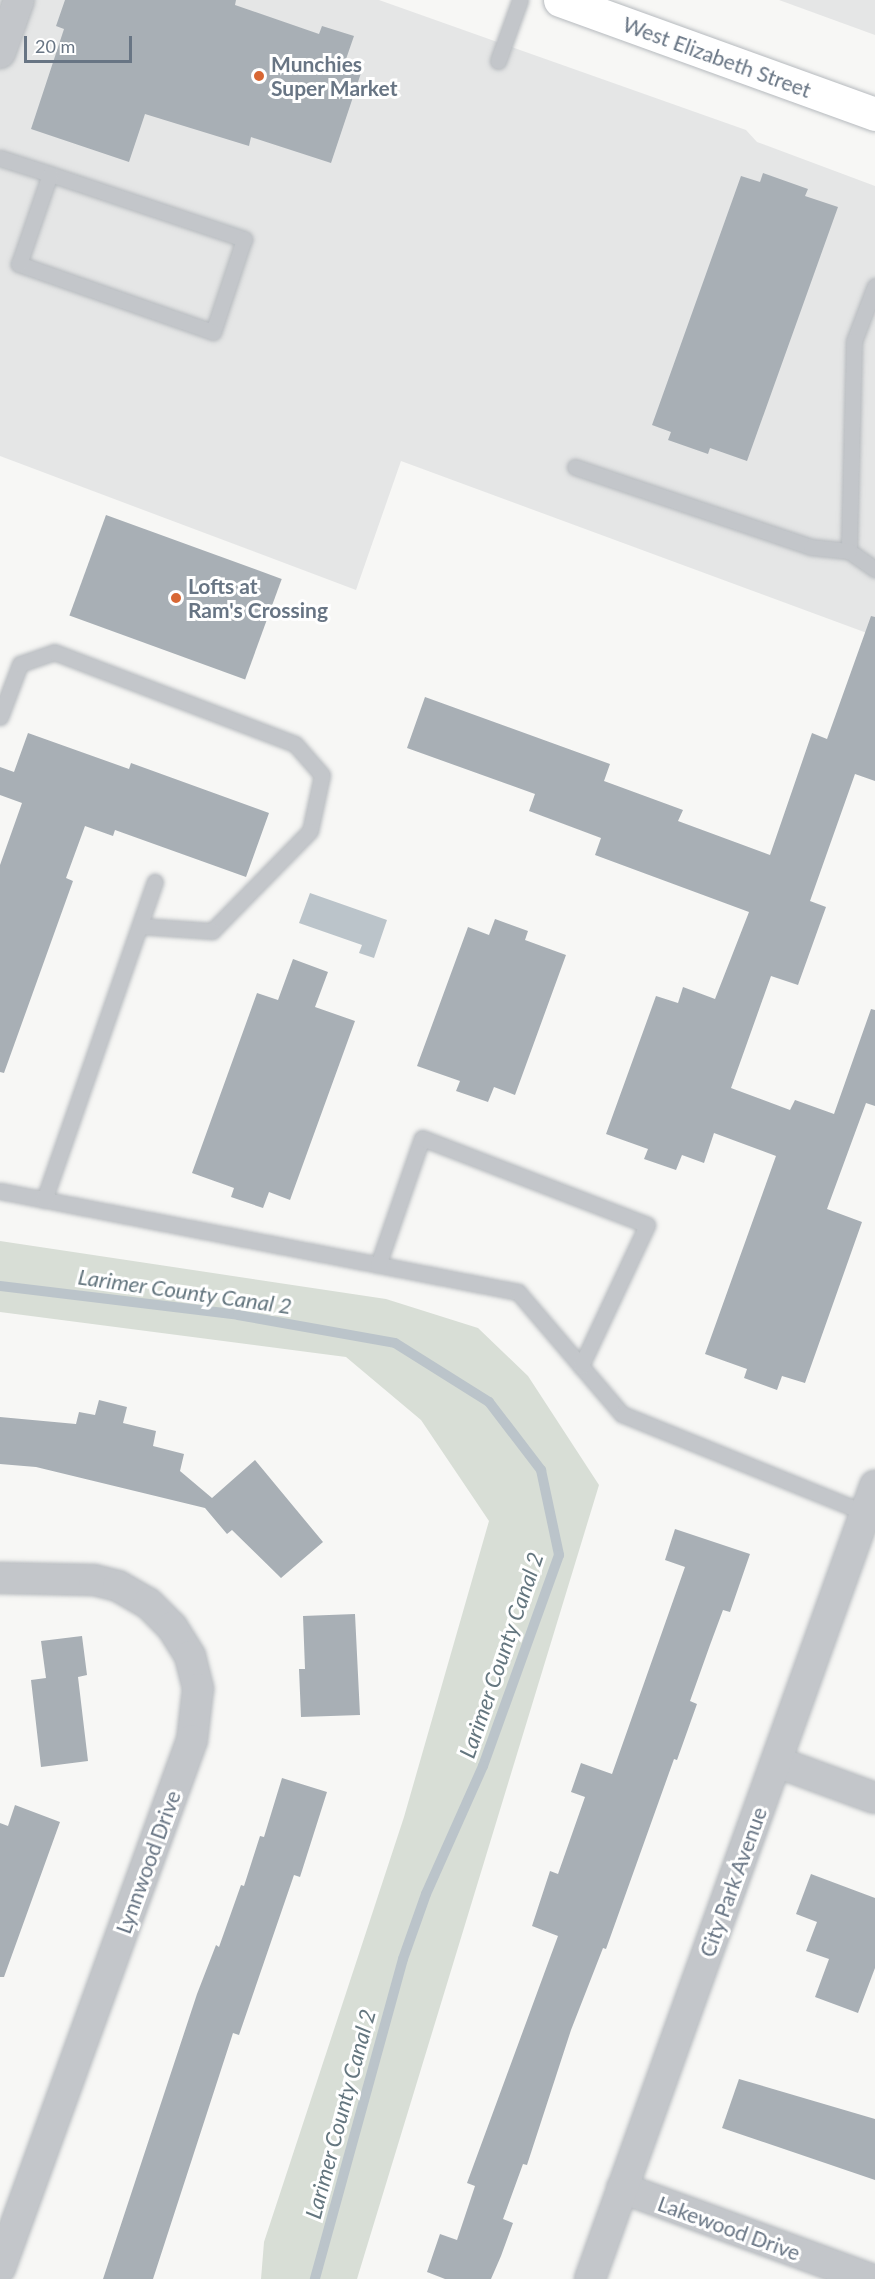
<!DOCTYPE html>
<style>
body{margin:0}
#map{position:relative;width:875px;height:2279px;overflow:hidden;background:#f7f7f5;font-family:Lato,sans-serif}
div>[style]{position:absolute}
.built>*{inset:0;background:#e5e6e6}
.green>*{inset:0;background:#d8ded6}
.water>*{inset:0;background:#bbc4ca}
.stream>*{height:10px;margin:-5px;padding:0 5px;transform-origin:5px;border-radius:5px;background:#bbc4ca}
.building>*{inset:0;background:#a8afb5;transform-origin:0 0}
.roads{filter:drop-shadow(0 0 2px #b6babe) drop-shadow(0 0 2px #b6babe)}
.service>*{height:15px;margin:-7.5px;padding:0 7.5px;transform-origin:7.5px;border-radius:7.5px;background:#c3c6ca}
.minor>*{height:30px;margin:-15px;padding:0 15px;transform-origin:15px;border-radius:15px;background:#c3c6ca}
.secondary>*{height:33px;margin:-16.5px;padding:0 16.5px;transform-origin:16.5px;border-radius:16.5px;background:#fff}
.dots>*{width:16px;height:16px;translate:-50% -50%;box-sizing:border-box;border:3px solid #fff;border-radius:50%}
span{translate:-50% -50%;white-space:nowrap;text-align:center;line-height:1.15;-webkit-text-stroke:6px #fff;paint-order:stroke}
.street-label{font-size:21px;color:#687584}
.poi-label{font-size:21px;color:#687584;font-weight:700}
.left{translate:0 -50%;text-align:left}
.water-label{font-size:22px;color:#64767f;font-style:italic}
.scale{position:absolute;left:24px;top:36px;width:108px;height:27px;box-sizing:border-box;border:3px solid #687584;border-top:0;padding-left:8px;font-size:18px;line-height:21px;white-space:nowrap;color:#687584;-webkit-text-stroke:4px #fff;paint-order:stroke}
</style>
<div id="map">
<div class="built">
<i style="clip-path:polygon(0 0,379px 0,746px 130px,757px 142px,875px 186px,875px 636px,401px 461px,356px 590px,0 456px)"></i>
<i style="clip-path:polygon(779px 0,875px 0,875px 35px)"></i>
</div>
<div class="green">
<i style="clip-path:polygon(0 1241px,386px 1299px,478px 1328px,528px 1376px,599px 1485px,357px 2279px,261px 2279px,264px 2242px,404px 1817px,489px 1521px,421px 1420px,346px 1357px,0 1312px)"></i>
</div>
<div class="water">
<i style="clip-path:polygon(310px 893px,387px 920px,374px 958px,359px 953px,362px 945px,299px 923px)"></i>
</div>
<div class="stream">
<i style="left:0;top:1286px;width:240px;rotate:6.9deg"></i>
<i style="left:238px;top:1315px;width:159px;rotate:10.1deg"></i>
<i style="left:395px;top:1343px;width:111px;rotate:32.1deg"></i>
<i style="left:489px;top:1402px;width:86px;rotate:52.6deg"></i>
<i style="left:541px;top:1470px;width:87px;rotate:78deg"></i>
<i style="left:559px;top:1555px;width:224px;rotate:109.8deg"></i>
<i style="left:483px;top:1766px;width:140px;rotate:114deg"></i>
<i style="left:426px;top:1894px;width:69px;rotate:109.5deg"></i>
<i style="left:403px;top:1959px;width:332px;rotate:105.4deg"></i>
</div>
<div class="building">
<i style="clip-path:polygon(65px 0,236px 0,235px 5px,319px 34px,322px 26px,354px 36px,345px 62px,363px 67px,331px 163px,251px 137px,249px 146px,145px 114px,129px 162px,31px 129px,64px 29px,56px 26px)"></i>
<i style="clip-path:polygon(763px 173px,808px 189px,805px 196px,838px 207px,747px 461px,710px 448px,708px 454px,668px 440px,671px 432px,652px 425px,741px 176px,760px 182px)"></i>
<i style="left:106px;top:515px;width:187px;height:107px;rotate:20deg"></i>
<i style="clip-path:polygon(871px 616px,875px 617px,875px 781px,855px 774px,810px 901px,826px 907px,798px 985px,771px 976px,731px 1088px,790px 1110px,795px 1100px,834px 1114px,871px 1009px,875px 1010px,875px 1106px,866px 1103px,827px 1209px,862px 1222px,805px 1383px,782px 1376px,777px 1390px,744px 1378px,747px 1369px,705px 1354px,776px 1156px,714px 1133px,704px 1163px,682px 1155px,676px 1170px,644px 1159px,648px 1149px,606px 1134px,656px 996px,678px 1003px,683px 987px,715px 999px,749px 912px,595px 855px,601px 838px,529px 811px,535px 794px,407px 748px,425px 697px,610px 764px,604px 781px,683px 810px,678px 821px,770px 855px,812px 733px,827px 739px)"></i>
<i style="clip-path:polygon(28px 733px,129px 769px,131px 763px,269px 813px,246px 877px,115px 830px,113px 836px,85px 826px,66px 878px,73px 881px,4px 1073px,0 1072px,0 865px,22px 803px,0 795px,0 767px,14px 772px)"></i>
<i style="clip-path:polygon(495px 919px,528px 931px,525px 940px,566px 955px,515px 1095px,494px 1087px,488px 1102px,456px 1091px,460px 1081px,417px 1066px,468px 927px,489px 935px)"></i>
<i style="clip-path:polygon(293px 959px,328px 972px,315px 1007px,355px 1021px,290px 1200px,269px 1192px,263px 1208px,231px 1197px,234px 1188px,192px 1173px,257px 993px,278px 1000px)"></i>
<i style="clip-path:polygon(99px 1400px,127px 1407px,123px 1423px,156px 1431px,153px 1446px,184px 1454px,180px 1471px,212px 1498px,255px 1460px,323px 1542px,281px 1578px,232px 1530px,227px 1534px,205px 1508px,36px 1467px,0 1464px,0 1417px,76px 1424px,79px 1412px,95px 1415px)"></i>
<i style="clip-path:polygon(675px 1529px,750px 1554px,730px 1612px,723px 1610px,710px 1645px,690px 1701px,697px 1704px,677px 1760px,674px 1759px,606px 1949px,603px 1948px,571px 2030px,527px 2165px,523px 2164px,503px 2219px,513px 2223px,501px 2256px,491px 2279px,445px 2279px,427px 2272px,440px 2234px,457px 2240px,475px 2186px,467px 2183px,558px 1936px,532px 1926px,550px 1871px,558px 1874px,585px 1797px,571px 1792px,581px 1763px,612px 1774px,685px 1567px,665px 1560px)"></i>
<i style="clip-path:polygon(355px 1614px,360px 1715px,301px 1717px,299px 1669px,305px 1669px,303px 1616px)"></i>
<i style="clip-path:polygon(82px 1636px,87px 1675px,78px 1677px,88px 1761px,41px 1767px,31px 1680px,46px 1678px,41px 1641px)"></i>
<i style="clip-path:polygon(282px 1778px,327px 1792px,300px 1877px,294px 1875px,239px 2035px,233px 2033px,153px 2279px,103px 2279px,197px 1994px,216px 1945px,219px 1947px,241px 1885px,244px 1886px,260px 1836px,264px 1837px)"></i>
<i style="clip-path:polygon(15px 1805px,60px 1822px,4px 1977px,0 1977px,0 1823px,8px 1826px)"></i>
<i style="clip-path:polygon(811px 1874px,875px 1898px,875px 1968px,858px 2013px,815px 1997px,829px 1959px,806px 1951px,817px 1922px,796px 1914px)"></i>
<i style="clip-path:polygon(739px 2079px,875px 2119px,875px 2180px,722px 2128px)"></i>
</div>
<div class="roads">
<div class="service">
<i style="left:498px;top:61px;width:65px;rotate:-70.2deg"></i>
<i style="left:0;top:158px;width:52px;rotate:17.7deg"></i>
<i style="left:50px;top:174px;width:205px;rotate:18.5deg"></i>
<i style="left:244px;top:239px;width:98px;rotate:108.4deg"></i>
<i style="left:213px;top:332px;width:206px;rotate:-160.7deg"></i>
<i style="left:19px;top:264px;width:95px;rotate:-71deg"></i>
<i style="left:875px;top:286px;width:59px;rotate:110.9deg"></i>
<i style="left:854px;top:341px;width:210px;rotate:91.4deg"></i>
<i style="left:849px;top:551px;width:32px;rotate:35deg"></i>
<i style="left:575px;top:467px;width:249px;rotate:18.7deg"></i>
<i style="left:811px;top:547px;width:38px;rotate:6deg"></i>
<i style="left:0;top:717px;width:57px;rotate:-69.3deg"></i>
<i style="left:20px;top:664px;width:36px;rotate:-19deg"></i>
<i style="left:54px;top:652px;width:258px;rotate:20.9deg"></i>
<i style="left:295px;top:744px;width:41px;rotate:48.9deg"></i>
<i style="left:322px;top:775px;width:57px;rotate:102.1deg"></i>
<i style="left:310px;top:831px;width:140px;rotate:134.4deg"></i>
<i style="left:212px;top:931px;width:72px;rotate:-176deg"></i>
<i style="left:0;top:1191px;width:528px;rotate:11.03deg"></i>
<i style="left:518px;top:1292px;width:160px;rotate:49.6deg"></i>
<i style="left:622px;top:1414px;width:260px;rotate:22.1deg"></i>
<i style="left:44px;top:1200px;width:337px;rotate:-70.8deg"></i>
<i style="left:378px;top:1265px;width:134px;rotate:-70.9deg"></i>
<i style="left:422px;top:1138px;width:241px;rotate:21.1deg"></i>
<i style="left:647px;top:1225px;width:156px;rotate:115.1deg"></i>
</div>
<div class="minor">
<i style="left:0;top:53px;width:56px;rotate:-70.3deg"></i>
<i style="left:0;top:1578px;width:94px;rotate:1.2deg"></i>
<i style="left:94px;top:1580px;width:25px;rotate:14deg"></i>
<i style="left:118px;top:1586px;width:34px;rotate:30deg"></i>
<i style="left:148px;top:1603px;width:34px;rotate:45deg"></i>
<i style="left:172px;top:1627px;width:34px;rotate:58deg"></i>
<i style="left:190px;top:1656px;width:34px;rotate:76deg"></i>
<i style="left:198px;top:1689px;width:51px;rotate:96.7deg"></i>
<i style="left:192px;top:1740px;width:562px;rotate:109.98deg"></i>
<i style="left:777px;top:1762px;width:104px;rotate:20.2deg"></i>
<i style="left:622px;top:2188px;width:264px;rotate:20.1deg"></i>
<i style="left:590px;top:2279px;width:843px;rotate:-70.23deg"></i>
</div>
<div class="secondary">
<i style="left:560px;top:0;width:335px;rotate:19.9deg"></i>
</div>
</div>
<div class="dots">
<i style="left:259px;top:76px;background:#d86734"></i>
<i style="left:176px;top:598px;background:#d86734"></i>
</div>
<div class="street-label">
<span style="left:717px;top:57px;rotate:20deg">West Elizabeth Street</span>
<span style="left:148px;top:1862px;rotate:-70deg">Lynnwood Drive</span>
<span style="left:733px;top:1882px;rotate:-70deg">City Park Avenue</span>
<span style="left:729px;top:2228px;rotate:20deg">Lakewood Drive</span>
</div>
<div class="poi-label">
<span class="left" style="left:271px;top:76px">Munchies<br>Super Market</span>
<span class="left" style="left:188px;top:598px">Lofts at<br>Ram's Crossing</span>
</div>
<div class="water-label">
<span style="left:185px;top:1291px;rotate:8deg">Larimer County Canal 2</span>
<span style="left:501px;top:1655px;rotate:-71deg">Larimer County Canal 2</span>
<span style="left:340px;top:2114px;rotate:-75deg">Larimer County Canal 2</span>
</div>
<div class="scale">20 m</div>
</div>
